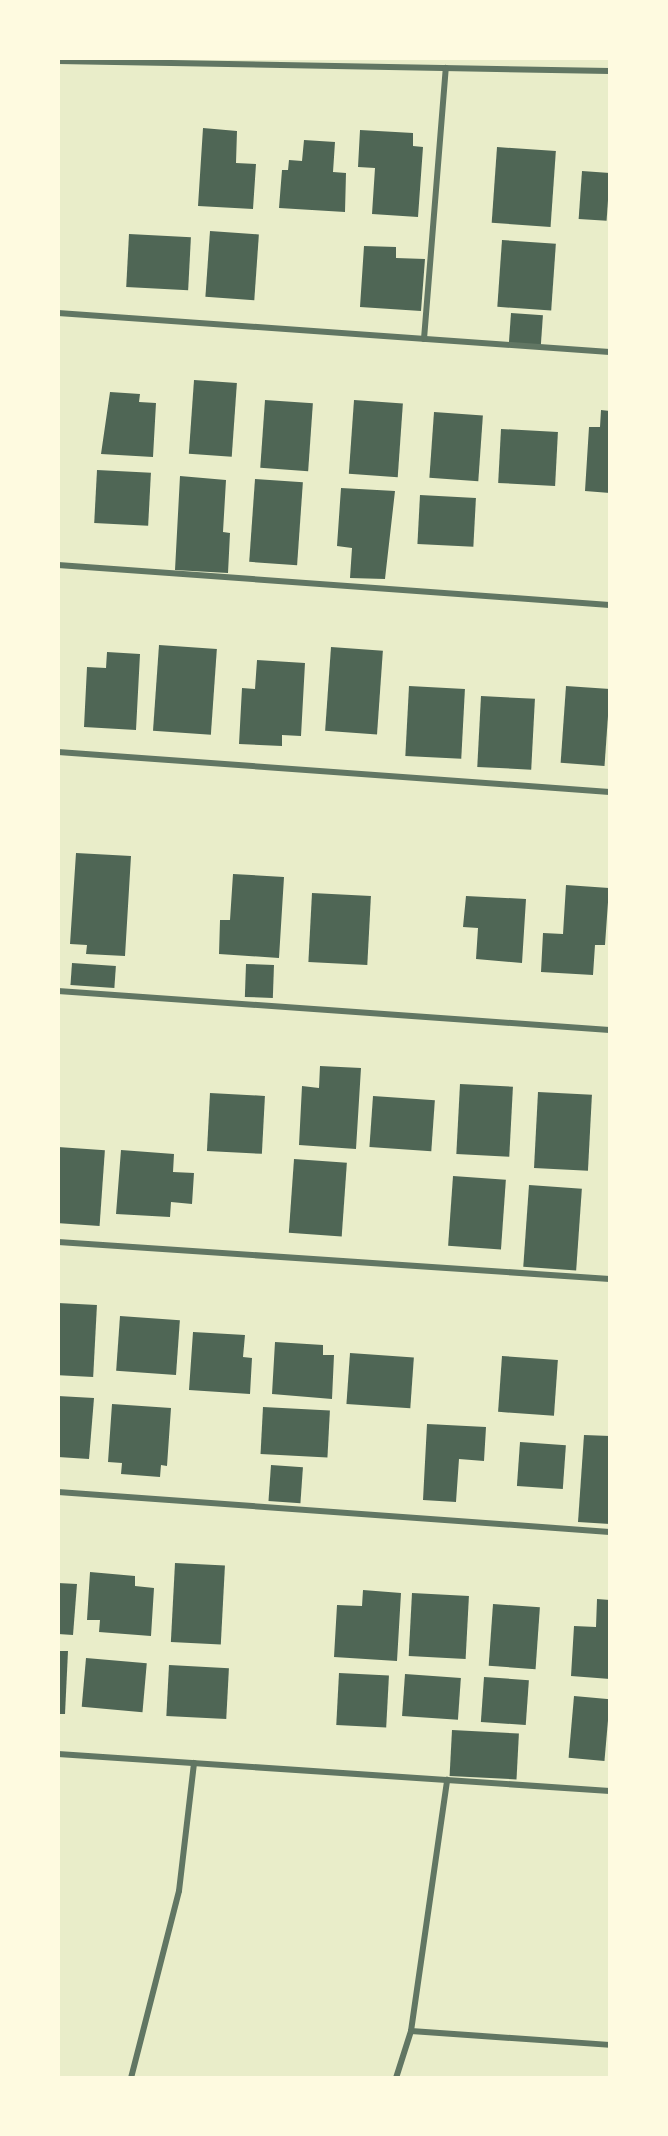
<!DOCTYPE html>
<style>
body{margin:0}
#map{position:relative;width:668px;height:2136px;overflow:hidden;background:#e9edc9;font-family:"Nunito Sans",sans-serif}
div>[style]{position:absolute}
.building>*{inset:0;background:#4f6655;transform-origin:0 0}
.minor>*{height:6px;margin:-3px;padding:0 3px;transform-origin:3px;border-radius:3px;background:#617663}
span{translate:-50% -50%;white-space:nowrap;text-align:center;line-height:1.15;-webkit-text-stroke:6px #fefae0;paint-order:stroke}
.frame{position:absolute;inset:0;border:60px solid #fefae0;pointer-events:none}
</style>
<div id="map">
<div class="building">
<i style="clip-path:polygon(203px 128px,237px 131px,236px 163px,256px 164px,253px 209px,198px 206px)"></i>
<i style="clip-path:polygon(360px 130px,413px 133px,413px 146px,423px 147px,418px 217px,372px 214px,375px 168px,358px 167px)"></i>
<i style="clip-path:polygon(304px 140px,335px 142px,333px 172px,346px 173px,345px 212px,279px 208px,282px 170px,288px 170px,289px 160px,302px 161px)"></i>
<i style="left:497px;top:147px;width:59px;height:76px;rotate:4deg"></i>
<i style="left:582px;top:171px;width:28px;height:48px;rotate:4deg"></i>
<i style="left:210px;top:231px;width:49px;height:66px;rotate:4deg"></i>
<i style="left:129px;top:234px;width:62px;height:53px;rotate:3deg"></i>
<i style="left:502px;top:240px;width:54px;height:67px;rotate:4deg"></i>
<i style="clip-path:polygon(364px 246px,396px 247px,396px 258px,425px 259px,421px 311px,360px 307px)"></i>
<i style="left:511px;top:313px;width:32px;height:32px;rotate:4deg"></i>
<i style="left:194px;top:380px;width:43px;height:74px;rotate:4deg"></i>
<i style="clip-path:polygon(110px 392px,140px 394px,139px 402px,156px 403px,153px 457px,101px 454px)"></i>
<i style="left:265px;top:400px;width:48px;height:68px;rotate:4deg"></i>
<i style="left:354px;top:400px;width:49px;height:74px;rotate:4deg"></i>
<i style="clip-path:polygon(601px 410px,610px 411px,610px 493px,585px 491px,589px 427px,600px 427px)"></i>
<i style="left:434px;top:412px;width:49px;height:66px;rotate:4deg"></i>
<i style="left:501px;top:429px;width:57px;height:54px;rotate:3deg"></i>
<i style="left:97px;top:470px;width:54px;height:53px;rotate:3deg"></i>
<i style="clip-path:polygon(180px 476px,226px 480px,223px 532px,230px 533px,228px 573px,175px 570px)"></i>
<i style="left:255px;top:479px;width:48px;height:83px;rotate:4deg"></i>
<i style="clip-path:polygon(341px 488px,395px 491px,385px 579px,350px 578px,352px 548px,337px 546px)"></i>
<i style="left:420px;top:495px;width:56px;height:49px;rotate:3deg"></i>
<i style="left:159px;top:645px;width:58px;height:86px;rotate:4deg"></i>
<i style="left:331px;top:647px;width:52px;height:84px;rotate:4deg"></i>
<i style="clip-path:polygon(107px 652px,140px 654px,136px 730px,84px 727px,87px 667px,106px 668px)"></i>
<i style="clip-path:polygon(257px 660px,305px 663px,301px 736px,282px 735px,282px 746px,239px 744px,242px 688px,255px 689px)"></i>
<i style="left:409px;top:686px;width:56px;height:70px;rotate:3deg"></i>
<i style="left:566px;top:686px;width:44px;height:77px;rotate:4deg"></i>
<i style="left:481px;top:696px;width:54px;height:71px;rotate:3deg"></i>
<i style="clip-path:polygon(76px 853px,131px 856px,125px 956px,86px 954px,87px 945px,70px 944px)"></i>
<i style="clip-path:polygon(233px 874px,284px 877px,279px 958px,219px 954px,220px 920px,230px 920px)"></i>
<i style="clip-path:polygon(566px 885px,609px 888px,605px 945px,595px 945px,593px 975px,541px 972px,543px 933px,563px 934px)"></i>
<i style="left:312px;top:893px;width:59px;height:69px;rotate:3deg"></i>
<i style="clip-path:polygon(466px 896px,526px 899px,522px 963px,476px 959px,478px 928px,463px 927px)"></i>
<i style="left:72px;top:963px;width:44px;height:22px;rotate:4deg"></i>
<i style="left:246px;top:964px;width:28px;height:33px;rotate:2deg"></i>
<i style="clip-path:polygon(320px 1066px,361px 1068px,356px 1149px,299px 1145px,302px 1086px,319px 1088px)"></i>
<i style="left:460px;top:1084px;width:53px;height:70px;rotate:3deg"></i>
<i style="left:538px;top:1092px;width:54px;height:76px;rotate:3deg"></i>
<i style="left:210px;top:1093px;width:55px;height:58px;rotate:3deg"></i>
<i style="left:373px;top:1096px;width:62px;height:51px;rotate:4deg"></i>
<i style="left:58px;top:1147px;width:47px;height:76px;rotate:4deg"></i>
<i style="clip-path:polygon(121px 1150px,174px 1154px,173px 1172px,194px 1173px,192px 1204px,171px 1202px,170px 1217px,116px 1214px)"></i>
<i style="left:294px;top:1159px;width:53px;height:74px;rotate:4deg"></i>
<i style="left:453px;top:1176px;width:53px;height:70px;rotate:4deg"></i>
<i style="left:529px;top:1185px;width:53px;height:82px;rotate:4deg"></i>
<i style="left:58px;top:1303px;width:39px;height:72px;rotate:3deg"></i>
<i style="left:120px;top:1316px;width:60px;height:55px;rotate:4deg"></i>
<i style="clip-path:polygon(193px 1332px,245px 1335px,243px 1357px,252px 1358px,250px 1394px,189px 1390px)"></i>
<i style="clip-path:polygon(275px 1342px,323px 1345px,323px 1355px,334px 1355px,332px 1399px,272px 1394px)"></i>
<i style="left:350px;top:1353px;width:64px;height:51px;rotate:4deg"></i>
<i style="left:502px;top:1356px;width:56px;height:56px;rotate:4deg"></i>
<i style="clip-path:polygon(58px 1396px,94px 1398px,89px 1459px,58px 1457px)"></i>
<i style="clip-path:polygon(112px 1404px,171px 1408px,167px 1466px,161px 1465px,160px 1477px,121px 1474px,122px 1463px,108px 1462px)"></i>
<i style="left:263px;top:1407px;width:67px;height:47px;rotate:3deg"></i>
<i style="clip-path:polygon(427px 1424px,486px 1427px,484px 1461px,459px 1459px,456px 1502px,423px 1500px)"></i>
<i style="clip-path:polygon(584px 1435px,610px 1436px,610px 1524px,578px 1522px)"></i>
<i style="left:520px;top:1442px;width:46px;height:44px;rotate:4deg"></i>
<i style="left:271px;top:1465px;width:32px;height:36px;rotate:4deg"></i>
<i style="left:175px;top:1563px;width:50px;height:79px;rotate:3deg"></i>
<i style="clip-path:polygon(90px 1572px,135px 1576px,135px 1586px,154px 1588px,151px 1636px,99px 1632px,100px 1620px,87px 1620px)"></i>
<i style="clip-path:polygon(58px 1583px,77px 1584px,73px 1635px,58px 1634px)"></i>
<i style="clip-path:polygon(363px 1590px,401px 1593px,397px 1661px,334px 1657px,337px 1605px,362px 1606px)"></i>
<i style="left:412px;top:1593px;width:57px;height:63px;rotate:3deg"></i>
<i style="clip-path:polygon(597px 1599px,610px 1600px,610px 1679px,571px 1676px,574px 1626px,596px 1627px)"></i>
<i style="left:493px;top:1604px;width:47px;height:62px;rotate:4deg"></i>
<i style="clip-path:polygon(58px 1651px,68px 1651px,65px 1714px,58px 1714px)"></i>
<i style="left:86px;top:1658px;width:61px;height:49px;rotate:5deg"></i>
<i style="left:169px;top:1665px;width:60px;height:51px;rotate:3deg"></i>
<i style="left:339px;top:1673px;width:50px;height:52px;rotate:3deg"></i>
<i style="left:405px;top:1674px;width:56px;height:42px;rotate:4deg"></i>
<i style="left:484px;top:1677px;width:45px;height:45px;rotate:4deg"></i>
<i style="left:574px;top:1696px;width:36px;height:62px;rotate:5deg"></i>
<i style="left:452px;top:1730px;width:67px;height:46px;rotate:3deg"></i>
</div>
<div class="minor">
<i style="left:58px;top:61px;width:552px;rotate:1.04deg"></i>
<i style="left:58px;top:313px;width:553px;rotate:4.04deg"></i>
<i style="left:424px;top:339px;width:272px;rotate:-85.4deg"></i>
<i style="left:58px;top:565px;width:553px;rotate:4.14deg"></i>
<i style="left:58px;top:752px;width:553px;rotate:4.14deg"></i>
<i style="left:58px;top:991px;width:553px;rotate:4.04deg"></i>
<i style="left:58px;top:1242px;width:553px;rotate:3.83deg"></i>
<i style="left:58px;top:1492px;width:553px;rotate:4.14deg"></i>
<i style="left:58px;top:1754px;width:553px;rotate:3.83deg"></i>
<i style="left:411px;top:2031px;width:199px;rotate:4deg"></i>
<i style="left:131px;top:2078px;width:193px;rotate:-75.6deg"></i>
<i style="left:179px;top:1891px;width:129px;rotate:-83.3deg"></i>
<i style="left:396px;top:2078px;width:49px;rotate:-72.3deg"></i>
<i style="left:411px;top:2031px;width:254px;rotate:-81.8deg"></i>
</div>
<div class="frame"></div>
</div>
